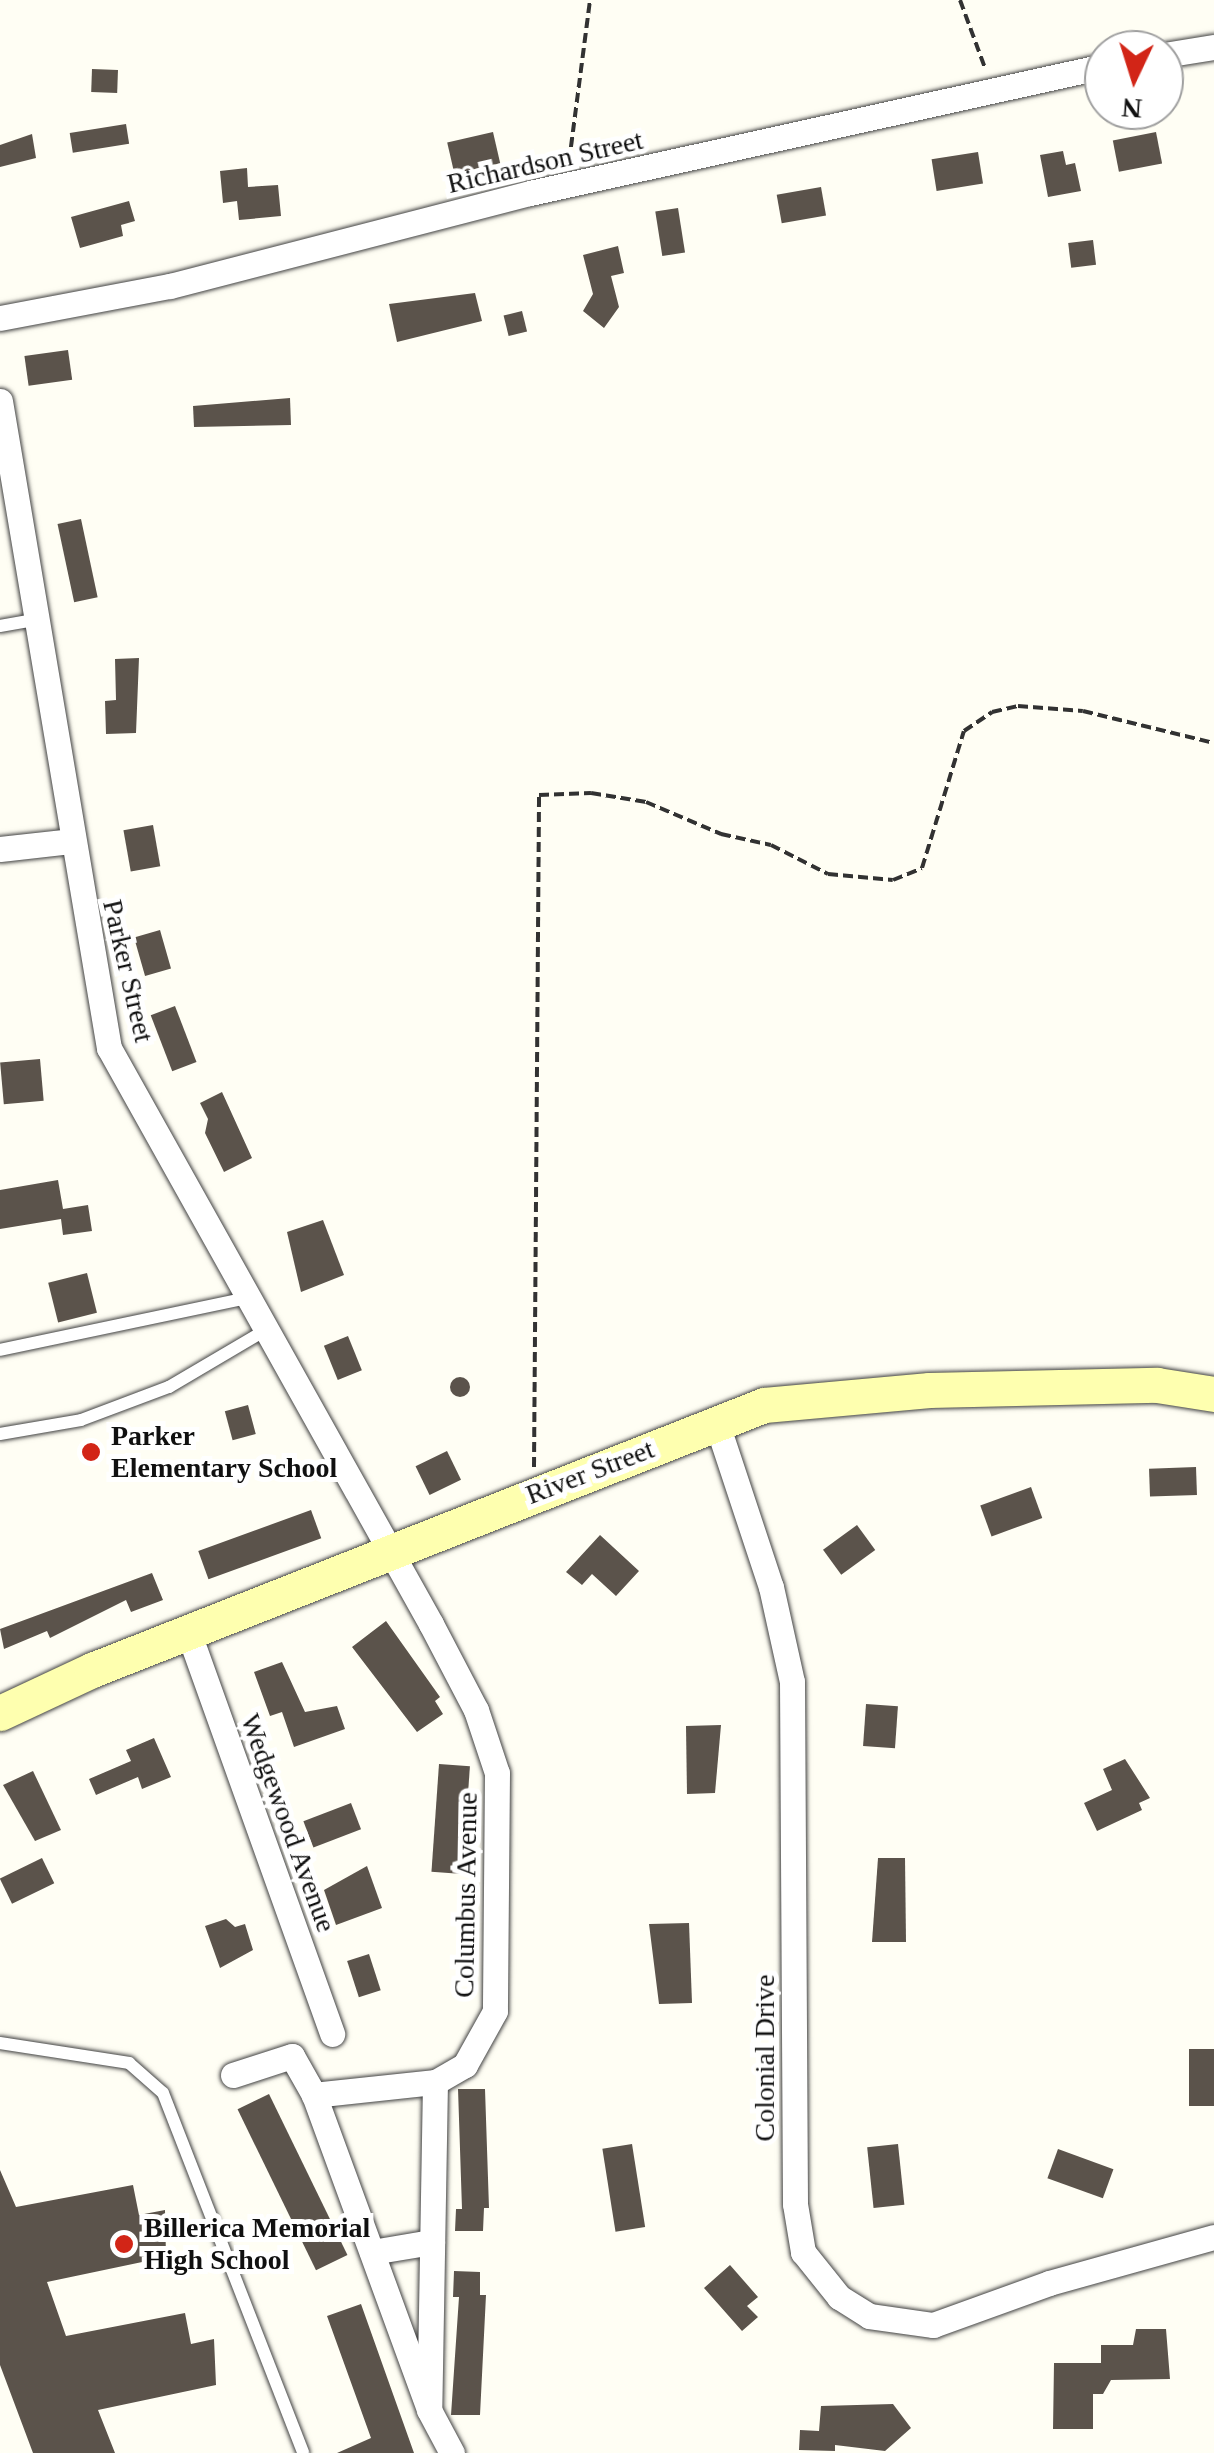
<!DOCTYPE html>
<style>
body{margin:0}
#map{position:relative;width:1214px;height:2453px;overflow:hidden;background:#fffef4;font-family:"Times New Roman",serif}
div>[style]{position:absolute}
.building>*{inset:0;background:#5b534b;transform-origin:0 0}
.round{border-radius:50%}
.path>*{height:4px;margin-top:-2px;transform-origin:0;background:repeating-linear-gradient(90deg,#323232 0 10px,transparent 0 15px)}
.roads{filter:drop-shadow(0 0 2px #434343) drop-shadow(0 0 2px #434343)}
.lane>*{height:12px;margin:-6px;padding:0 6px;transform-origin:6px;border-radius:6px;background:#fff}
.street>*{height:25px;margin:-12.5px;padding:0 12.5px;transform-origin:12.5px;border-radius:12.5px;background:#fff}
.secondary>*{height:35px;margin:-17.5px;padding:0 17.5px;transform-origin:17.5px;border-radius:17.5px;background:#feffaf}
.dots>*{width:28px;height:28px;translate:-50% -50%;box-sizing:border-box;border:5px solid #fff;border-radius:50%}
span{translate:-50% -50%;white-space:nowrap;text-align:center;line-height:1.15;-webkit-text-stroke:10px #fff;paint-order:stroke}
.street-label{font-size:28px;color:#101010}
.poi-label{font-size:28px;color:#101010;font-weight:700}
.left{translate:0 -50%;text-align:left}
.north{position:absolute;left:1084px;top:30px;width:100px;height:100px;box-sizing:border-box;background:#fff;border:2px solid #9f9f9f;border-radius:50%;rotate:184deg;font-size:28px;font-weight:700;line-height:40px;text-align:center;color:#101010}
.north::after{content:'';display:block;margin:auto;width:35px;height:45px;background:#d22517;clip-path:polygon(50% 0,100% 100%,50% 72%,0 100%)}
</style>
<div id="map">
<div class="building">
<i style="left:92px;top:69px;width:26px;height:23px;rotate:2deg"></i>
<i style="left:126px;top:124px;width:20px;height:57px;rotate:81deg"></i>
<i style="left:493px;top:132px;width:32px;height:47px;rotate:77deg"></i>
<i style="left:1156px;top:132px;width:32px;height:44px;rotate:79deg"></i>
<i style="clip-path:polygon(32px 134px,36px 158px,0 167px,0 145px)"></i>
<i style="clip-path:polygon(1063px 151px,1066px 165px,1075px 163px,1081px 191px,1048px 197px,1040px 155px)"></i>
<i style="left:978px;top:152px;width:32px;height:47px;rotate:81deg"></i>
<i style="clip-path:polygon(247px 168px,248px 187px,278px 185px,281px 216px,239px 220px,237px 201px,223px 203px,220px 171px)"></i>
<i style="left:821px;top:187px;width:29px;height:45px;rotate:80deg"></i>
<i style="clip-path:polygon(129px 201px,135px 221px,121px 225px,123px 236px,80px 248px,71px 217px)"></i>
<i style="left:678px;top:208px;width:45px;height:23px;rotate:81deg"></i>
<i style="left:1093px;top:240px;width:25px;height:25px;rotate:83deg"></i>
<i style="clip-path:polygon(618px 246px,624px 273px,611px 276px,619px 307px,604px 328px,583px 311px,593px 294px,583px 255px)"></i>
<i style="clip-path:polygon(475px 293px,482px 321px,397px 342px,389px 304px)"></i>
<i style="left:522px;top:311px;width:21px;height:19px;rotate:76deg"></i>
<i style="left:68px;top:350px;width:30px;height:44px;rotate:82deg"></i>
<i style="clip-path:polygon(290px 398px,291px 425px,194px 427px,193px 406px)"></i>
<i style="left:81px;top:519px;width:80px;height:24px;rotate:78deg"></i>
<i style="clip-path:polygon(139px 658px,136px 733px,106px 734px,105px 701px,116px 700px,115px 659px)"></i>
<i style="left:153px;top:825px;width:42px;height:30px;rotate:80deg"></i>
<i style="left:160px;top:930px;width:40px;height:27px;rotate:74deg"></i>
<i style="left:175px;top:1006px;width:60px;height:26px;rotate:69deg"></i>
<i style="left:40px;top:1059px;width:42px;height:40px;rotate:85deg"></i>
<i style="clip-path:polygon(222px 1092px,252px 1158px,224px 1172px,205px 1133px,208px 1119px,200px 1103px)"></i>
<i style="clip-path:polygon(58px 1180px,63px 1209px,88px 1205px,92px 1231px,63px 1235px,61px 1219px,0 1229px,0 1190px)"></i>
<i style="clip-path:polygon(323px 1220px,344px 1275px,301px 1292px,287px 1232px)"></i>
<i style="left:87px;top:1273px;width:41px;height:40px;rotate:76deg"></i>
<i style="left:348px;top:1336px;width:37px;height:26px;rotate:68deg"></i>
<i class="round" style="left:450px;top:1377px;width:20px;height:20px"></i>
<i style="left:248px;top:1405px;width:30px;height:24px;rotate:75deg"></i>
<i style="left:447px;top:1451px;width:32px;height:35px;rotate:64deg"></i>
<i style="left:1196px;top:1467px;width:28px;height:47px;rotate:88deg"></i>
<i style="left:1031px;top:1487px;width:33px;height:54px;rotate:70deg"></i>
<i style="left:311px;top:1510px;width:30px;height:120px;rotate:70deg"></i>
<i style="left:857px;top:1525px;width:31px;height:42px;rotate:54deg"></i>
<i style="clip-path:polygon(600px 1535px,639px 1571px,616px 1596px,592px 1574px,582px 1585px,566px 1572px)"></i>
<i style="clip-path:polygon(152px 1573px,163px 1600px,131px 1612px,126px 1600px,50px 1638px,47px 1631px,4px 1649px,0 1629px)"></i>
<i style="clip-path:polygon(386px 1621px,440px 1697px,435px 1701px,443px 1714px,417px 1732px,352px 1647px)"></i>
<i style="clip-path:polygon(282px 1662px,305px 1712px,337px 1706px,345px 1729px,294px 1747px,282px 1712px,270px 1716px,254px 1672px)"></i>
<i style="left:866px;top:1704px;width:32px;height:42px;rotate:4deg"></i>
<i style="clip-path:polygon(721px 1725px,715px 1793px,687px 1794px,686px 1726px)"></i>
<i style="clip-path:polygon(154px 1738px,171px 1777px,142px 1789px,138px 1777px,96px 1795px,89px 1779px,131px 1761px,126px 1750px)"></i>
<i style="clip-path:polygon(1125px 1759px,1150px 1798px,1139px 1803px,1142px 1810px,1097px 1831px,1084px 1803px,1112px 1790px,1103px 1769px)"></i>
<i style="left:439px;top:1764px;width:31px;height:108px;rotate:4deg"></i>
<i style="clip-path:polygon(33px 1771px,61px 1830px,35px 1841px,3px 1785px)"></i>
<i style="left:351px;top:1803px;width:28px;height:51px;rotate:69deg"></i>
<i style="left:42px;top:1858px;width:28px;height:47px;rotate:64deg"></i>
<i style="clip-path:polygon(878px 1858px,905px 1858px,906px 1942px,872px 1942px)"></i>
<i style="clip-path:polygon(367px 1866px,382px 1908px,336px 1925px,324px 1890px)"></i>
<i style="clip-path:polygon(226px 1919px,235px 1927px,245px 1924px,253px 1950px,220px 1968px,205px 1926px)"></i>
<i style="clip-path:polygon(689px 1923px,692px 2003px,659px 2004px,649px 1924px)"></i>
<i style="left:369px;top:1954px;width:38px;height:23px;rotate:72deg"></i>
<i style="left:1189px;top:2049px;width:25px;height:57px"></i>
<i style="clip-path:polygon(458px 2089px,485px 2089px,489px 2208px,484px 2208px,483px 2231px,455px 2231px,456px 2209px,462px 2209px)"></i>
<i style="left:269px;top:2094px;width:179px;height:35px;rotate:64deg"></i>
<i style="left:632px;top:2144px;width:84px;height:30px;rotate:81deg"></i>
<i style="left:898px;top:2144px;width:61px;height:31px;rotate:84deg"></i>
<i style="left:1058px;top:2149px;width:59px;height:31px;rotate:20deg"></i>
<i style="clip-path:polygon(0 2170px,16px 2207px,133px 2185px,139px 2215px,165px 2210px,166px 2257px,47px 2282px,66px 2336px,185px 2313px,191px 2344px,214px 2339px,216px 2385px,98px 2410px,115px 2453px,33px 2453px,0 2365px)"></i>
<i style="clip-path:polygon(730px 2265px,758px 2297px,747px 2306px,758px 2317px,742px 2331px,704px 2288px)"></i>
<i style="clip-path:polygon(454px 2271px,480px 2272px,480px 2295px,486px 2295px,480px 2415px,451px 2415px,459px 2297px,453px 2297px)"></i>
<i style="clip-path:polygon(361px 2304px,388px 2380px,414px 2453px,337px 2453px,371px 2438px,327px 2316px)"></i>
<i style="clip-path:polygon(1136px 2329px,1166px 2329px,1170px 2379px,1111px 2380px,1103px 2394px,1093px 2394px,1093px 2429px,1053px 2429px,1054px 2363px,1101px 2363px,1101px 2345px,1133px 2345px)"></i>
<i style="clip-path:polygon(893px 2404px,911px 2428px,885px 2451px,835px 2445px,835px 2451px,799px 2450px,800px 2430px,819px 2431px,821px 2406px)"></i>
</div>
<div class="path">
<i style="left:960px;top:0;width:72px;rotate:69.8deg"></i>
<i style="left:569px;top:162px;width:163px;rotate:-82.6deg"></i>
<i style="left:534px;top:1467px;width:672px;rotate:-89.57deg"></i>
<i style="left:539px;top:795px;width:52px;rotate:-2.2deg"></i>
<i style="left:591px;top:793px;width:56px;rotate:9.3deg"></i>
<i style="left:646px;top:802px;width:82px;rotate:23.1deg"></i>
<i style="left:721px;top:834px;width:51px;rotate:12.4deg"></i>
<i style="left:771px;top:845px;width:64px;rotate:27deg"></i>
<i style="left:828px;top:874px;width:65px;rotate:5.3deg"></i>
<i style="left:893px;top:880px;width:31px;rotate:-22deg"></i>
<i style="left:922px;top:868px;width:143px;rotate:-73deg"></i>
<i style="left:964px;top:731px;width:34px;rotate:-34deg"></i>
<i style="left:992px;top:712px;width:27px;rotate:-13deg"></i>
<i style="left:1018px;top:706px;width:65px;rotate:4.4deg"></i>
<i style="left:1083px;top:711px;width:135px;rotate:13.7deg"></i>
</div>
<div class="roads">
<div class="lane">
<i style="left:0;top:626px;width:36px;rotate:-10deg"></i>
<i style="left:0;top:1350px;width:251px;rotate:-11.9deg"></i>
<i style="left:0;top:1434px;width:82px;rotate:-9.8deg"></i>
<i style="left:81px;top:1420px;width:94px;rotate:-20.6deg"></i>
<i style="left:169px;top:1387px;width:110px;rotate:-30.5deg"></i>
<i style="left:0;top:2043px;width:131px;rotate:8.8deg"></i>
<i style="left:129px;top:2063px;width:45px;rotate:41.4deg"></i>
<i style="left:163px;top:2093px;width:386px;rotate:68.7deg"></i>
</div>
<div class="street">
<i style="left:1164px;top:55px;width:51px;rotate:-9.1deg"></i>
<i style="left:0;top:318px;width:173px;rotate:-10.7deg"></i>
<i style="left:170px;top:286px;width:372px;rotate:-14.5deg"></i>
<i style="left:530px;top:193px;width:588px;rotate:-12.48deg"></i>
<i style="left:0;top:401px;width:656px;rotate:80.44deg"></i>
<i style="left:109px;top:1048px;width:660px;rotate:60.79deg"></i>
<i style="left:431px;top:1624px;width:97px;rotate:62.4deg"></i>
<i style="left:476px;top:1710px;width:66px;rotate:71.6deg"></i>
<i style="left:497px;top:1773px;width:238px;rotate:90.5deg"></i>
<i style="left:495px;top:2011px;width:62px;rotate:119.1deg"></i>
<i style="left:465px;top:2065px;width:34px;rotate:150deg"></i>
<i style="left:435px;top:2082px;width:122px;rotate:173.9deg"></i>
<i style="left:0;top:849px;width:71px;rotate:-6.4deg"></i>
<i style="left:716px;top:1421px;width:175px;rotate:71.7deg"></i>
<i style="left:771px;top:1587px;width:97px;rotate:77.5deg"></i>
<i style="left:792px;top:1682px;width:522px;rotate:89.67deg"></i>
<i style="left:795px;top:2204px;width:49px;rotate:80.5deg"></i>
<i style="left:803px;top:2252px;width:58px;rotate:51.3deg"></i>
<i style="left:839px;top:2297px;width:36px;rotate:32deg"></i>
<i style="left:869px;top:2316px;width:65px;rotate:8deg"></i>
<i style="left:933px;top:2325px;width:123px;rotate:-19.9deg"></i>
<i style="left:1049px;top:2283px;width:171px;rotate:-15.6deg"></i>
<i style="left:188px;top:1631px;width:428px;rotate:70.3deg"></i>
<i style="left:233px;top:2075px;width:62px;rotate:-17.9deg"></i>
<i style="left:292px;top:2056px;width:45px;rotate:60.6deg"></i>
<i style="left:314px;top:2095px;width:335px;rotate:69.9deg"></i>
<i style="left:435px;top:2082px;width:328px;rotate:91deg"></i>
<i style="left:429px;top:2410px;width:49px;rotate:61.9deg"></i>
<i style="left:372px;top:2252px;width:61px;rotate:-9.5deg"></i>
</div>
<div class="secondary">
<i style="left:0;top:1713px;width:102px;rotate:-25.1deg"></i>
<i style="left:92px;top:1670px;width:722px;rotate:-21.52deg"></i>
<i style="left:764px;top:1405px;width:166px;rotate:-5.2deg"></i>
<i style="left:929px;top:1390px;width:228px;rotate:-1.3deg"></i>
<i style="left:1157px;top:1385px;width:58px;rotate:9deg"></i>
</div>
</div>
<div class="dots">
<i style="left:91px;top:1452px;background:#d22517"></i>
<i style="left:124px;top:2244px;background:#d22517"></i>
</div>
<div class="street-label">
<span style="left:545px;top:162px;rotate:-13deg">Richardson Street</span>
<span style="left:128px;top:971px;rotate:77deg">Parker Street</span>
<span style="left:590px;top:1472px;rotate:-21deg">River Street</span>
<span style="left:288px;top:1823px;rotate:70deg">Wedgewood Avenue</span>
<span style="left:466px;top:1895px;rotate:-89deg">Columbus Avenue</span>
<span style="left:765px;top:2058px;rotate:-90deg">Colonial Drive</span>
</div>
<div class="poi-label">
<span class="left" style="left:111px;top:1452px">Parker<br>Elementary School</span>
<span class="left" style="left:144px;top:2244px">Billerica Memorial<br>High School</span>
</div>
<div class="north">N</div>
</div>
